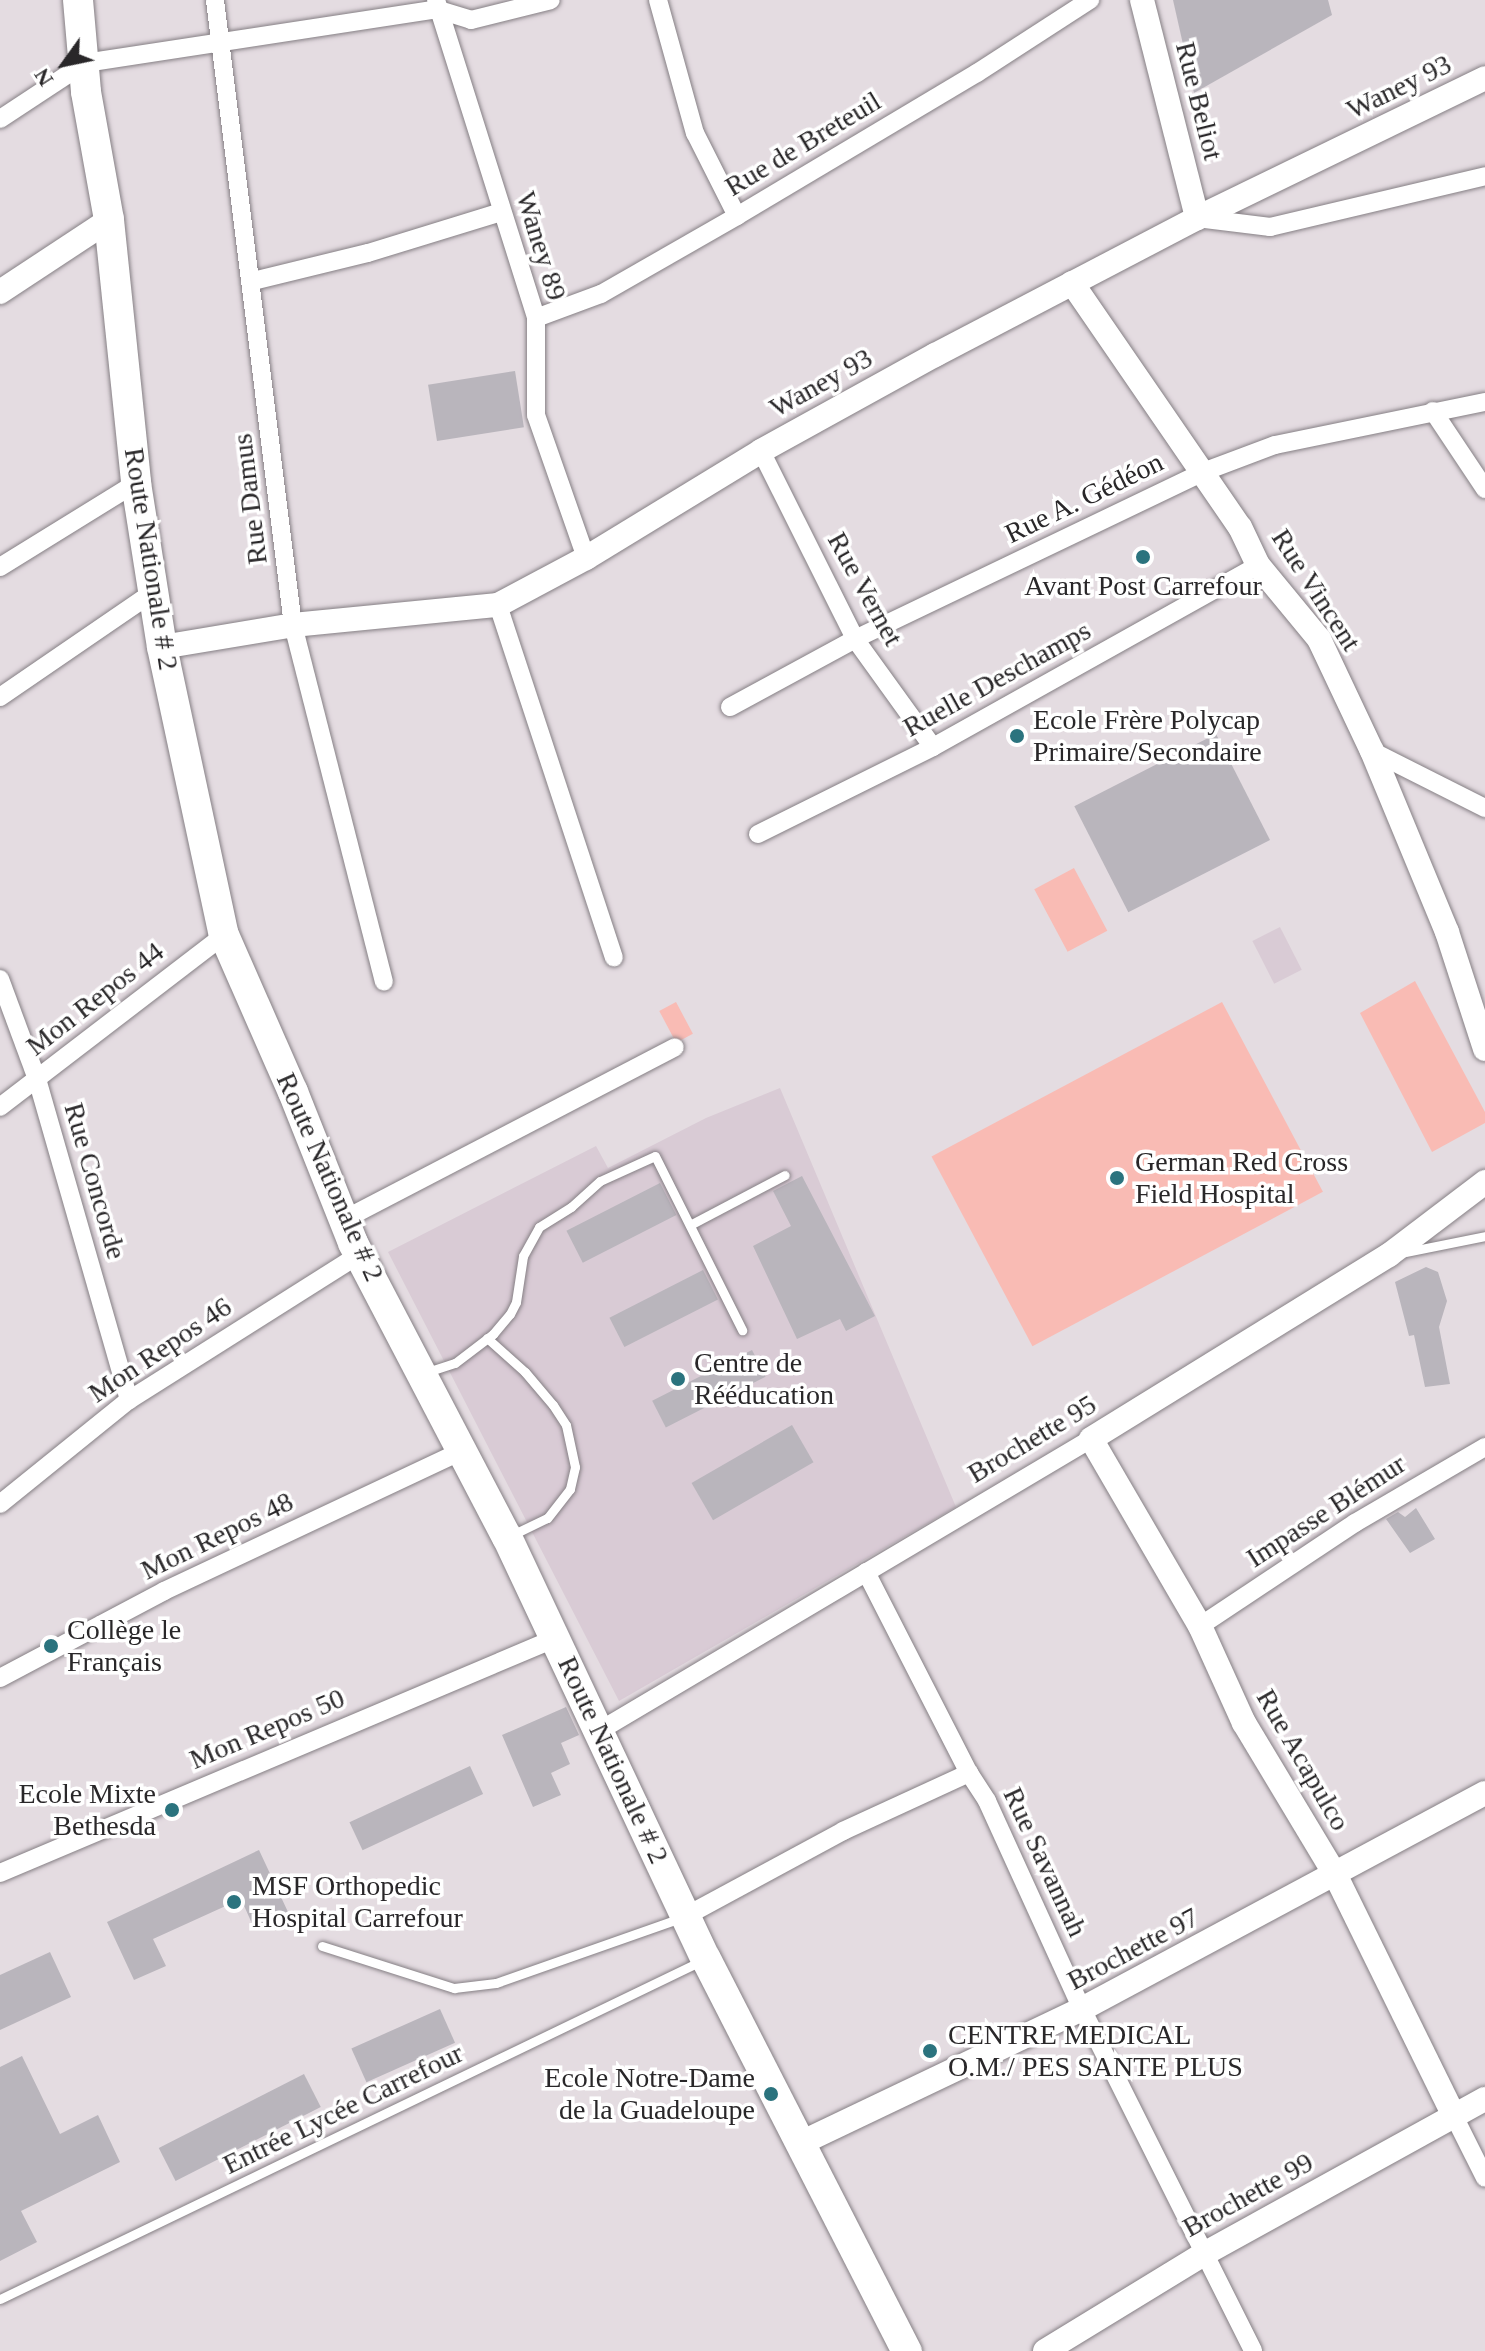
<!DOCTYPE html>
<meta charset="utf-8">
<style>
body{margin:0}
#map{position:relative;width:1485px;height:2351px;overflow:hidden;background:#e4dce1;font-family:Georgia,serif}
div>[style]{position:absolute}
.built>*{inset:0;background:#d9cbd5;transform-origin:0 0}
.green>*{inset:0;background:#f9bbb4;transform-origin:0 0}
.building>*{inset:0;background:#b9b5bc;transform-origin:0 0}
.roads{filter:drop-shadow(0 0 2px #857f84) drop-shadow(0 0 2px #857f84)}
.service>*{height:9px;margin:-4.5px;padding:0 4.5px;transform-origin:4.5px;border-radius:4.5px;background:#fff}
.minor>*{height:18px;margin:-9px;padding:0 9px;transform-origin:9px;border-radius:9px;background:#fff}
.tertiary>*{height:24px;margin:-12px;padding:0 12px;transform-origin:12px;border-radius:12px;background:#fff}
.primary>*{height:30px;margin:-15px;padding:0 15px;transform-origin:15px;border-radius:15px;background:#fff}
.dots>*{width:22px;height:22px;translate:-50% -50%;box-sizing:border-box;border:4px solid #fff;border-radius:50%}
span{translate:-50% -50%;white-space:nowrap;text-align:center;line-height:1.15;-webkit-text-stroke:7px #fff;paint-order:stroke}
.street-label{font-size:28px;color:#292729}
.poi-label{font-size:28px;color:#292729}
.left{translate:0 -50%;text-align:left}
.right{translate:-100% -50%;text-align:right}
.north{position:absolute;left:24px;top:24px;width:80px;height:80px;-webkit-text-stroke:6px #fff;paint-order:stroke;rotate:237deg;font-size:22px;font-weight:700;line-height:32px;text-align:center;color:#292729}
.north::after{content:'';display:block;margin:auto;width:28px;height:36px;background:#292729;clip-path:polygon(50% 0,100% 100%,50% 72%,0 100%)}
</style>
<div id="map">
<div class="built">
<i style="left:1280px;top:927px;width:48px;height:31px;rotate:63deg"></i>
<i style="clip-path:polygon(780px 1088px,956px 1507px,619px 1701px,388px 1252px,596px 1146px,608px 1168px,706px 1118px)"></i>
</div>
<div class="green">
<i style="left:1074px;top:868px;width:71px;height:45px;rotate:62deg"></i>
<i style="clip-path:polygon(1415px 981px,1485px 1112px,1485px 1123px,1432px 1152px,1360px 1013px)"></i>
<i style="left:676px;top:1002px;width:36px;height:19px;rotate:62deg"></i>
<i style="left:1222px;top:1002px;width:215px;height:329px;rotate:62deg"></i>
</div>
<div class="building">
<i style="clip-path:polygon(1173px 0,1328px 0,1332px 15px,1194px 93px)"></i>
<i style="left:515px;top:371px;width:57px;height:88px;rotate:81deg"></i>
<i style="left:1216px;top:734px;width:119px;height:159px;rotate:63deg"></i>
<i style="clip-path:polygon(802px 1176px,875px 1316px,846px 1331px,840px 1319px,797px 1339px,753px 1246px,791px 1226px,773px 1191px)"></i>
<i style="left:660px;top:1183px;width:36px;height:105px;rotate:63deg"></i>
<i style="clip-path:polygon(1426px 1267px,1438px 1272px,1447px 1301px,1439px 1327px,1450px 1384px,1425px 1387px,1414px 1335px,1409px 1336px,1395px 1282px)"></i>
<i style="left:703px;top:1270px;width:33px;height:105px;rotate:63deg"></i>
<i style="left:752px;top:1350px;width:30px;height:112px;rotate:63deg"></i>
<i style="left:792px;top:1425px;width:43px;height:116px;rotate:60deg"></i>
<i style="clip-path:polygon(1416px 1508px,1435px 1539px,1410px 1553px,1386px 1519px,1398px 1512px,1405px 1517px)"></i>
<i style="clip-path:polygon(566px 1707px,579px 1735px,561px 1743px,570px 1764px,551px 1773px,561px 1795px,533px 1807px,502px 1735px)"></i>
<i style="left:470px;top:1766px;width:31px;height:133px;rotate:65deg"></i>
<i style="clip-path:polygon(259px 1850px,288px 1912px,254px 1928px,241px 1899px,153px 1939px,166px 1966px,134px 1980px,107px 1922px)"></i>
<i style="clip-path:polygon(50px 1952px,71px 1997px,0 2030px,0 1975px)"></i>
<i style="left:440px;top:2009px;width:37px;height:97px;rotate:66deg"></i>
<i style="clip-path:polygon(22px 2056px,60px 2134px,98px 2115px,120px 2162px,21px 2211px,37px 2242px,0 2261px,0 2067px)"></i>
<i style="left:304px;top:2074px;width:37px;height:163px;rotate:63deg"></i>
</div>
<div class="roads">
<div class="service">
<i style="left:690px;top:1225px;width:107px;rotate:-27.8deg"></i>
<i style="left:1406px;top:1252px;width:81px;rotate:-11.4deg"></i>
<i style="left:487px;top:1338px;width:51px;rotate:41.8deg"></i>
<i style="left:525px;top:1372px;width:43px;rotate:49.7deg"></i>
<i style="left:553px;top:1405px;width:24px;rotate:57deg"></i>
<i style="left:566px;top:1425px;width:43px;rotate:77.9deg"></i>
<i style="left:575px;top:1467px;width:23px;rotate:103deg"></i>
<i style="left:570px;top:1489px;width:37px;rotate:128deg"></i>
<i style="left:547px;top:1518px;width:41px;rotate:154.1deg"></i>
<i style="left:427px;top:1372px;width:29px;rotate:-18deg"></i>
<i style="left:455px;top:1363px;width:48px;rotate:-37.3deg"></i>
<i style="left:493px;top:1334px;width:26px;rotate:-50deg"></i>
<i style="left:510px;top:1314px;width:13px;rotate:-63deg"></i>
<i style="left:516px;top:1302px;width:47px;rotate:-81.3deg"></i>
<i style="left:523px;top:1256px;width:33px;rotate:-61deg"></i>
<i style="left:539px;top:1227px;width:38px;rotate:-32deg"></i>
<i style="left:571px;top:1207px;width:39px;rotate:-42deg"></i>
<i style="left:600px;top:1181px;width:60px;rotate:-24.4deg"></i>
<i style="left:655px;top:1156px;width:195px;rotate:63.4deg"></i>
<i style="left:322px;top:1946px;width:139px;rotate:17.7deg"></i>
<i style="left:454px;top:1988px;width:42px;rotate:-6.8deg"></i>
<i style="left:496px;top:1983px;width:198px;rotate:-19.4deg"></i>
<i style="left:0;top:2299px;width:780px;rotate:-25.74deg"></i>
</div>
<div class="minor">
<i style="left:215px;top:0;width:630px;rotate:82.89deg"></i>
<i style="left:293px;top:625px;width:368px;rotate:75.7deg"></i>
<i style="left:436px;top:0;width:333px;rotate:72.5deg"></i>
<i style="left:536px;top:318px;width:97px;rotate:90deg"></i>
<i style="left:536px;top:415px;width:151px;rotate:70.7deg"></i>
<i style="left:658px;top:0;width:138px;rotate:74.5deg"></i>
<i style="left:695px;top:133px;width:93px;rotate:63.2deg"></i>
<i style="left:0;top:119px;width:102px;rotate:-33.4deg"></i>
<i style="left:85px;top:63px;width:355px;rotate:-8.7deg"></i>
<i style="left:436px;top:9px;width:37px;rotate:17deg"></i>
<i style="left:471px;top:20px;width:82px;rotate:-14deg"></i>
<i style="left:1197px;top:218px;width:74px;rotate:7deg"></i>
<i style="left:1270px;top:227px;width:221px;rotate:-13.3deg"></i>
<i style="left:253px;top:281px;width:118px;rotate:-13.7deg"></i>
<i style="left:368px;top:253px;width:139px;rotate:-17.1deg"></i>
<i style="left:536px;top:318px;width:69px;rotate:-20.3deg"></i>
<i style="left:601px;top:294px;width:157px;rotate:-29.8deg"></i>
<i style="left:737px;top:216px;width:279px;rotate:-30.8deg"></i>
<i style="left:977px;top:73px;width:135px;rotate:-32.9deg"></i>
<i style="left:1433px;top:411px;width:94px;rotate:56.3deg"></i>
<i style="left:761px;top:451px;width:210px;rotate:63.4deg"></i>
<i style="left:855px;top:639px;width:133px;rotate:54.2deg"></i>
<i style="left:0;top:567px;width:160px;rotate:-31.7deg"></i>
<i style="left:498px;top:605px;width:371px;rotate:71.8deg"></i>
<i style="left:0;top:697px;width:188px;rotate:-34.4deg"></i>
<i style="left:730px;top:707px;width:142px;rotate:-28.5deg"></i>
<i style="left:855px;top:639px;width:386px;rotate:-25.6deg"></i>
<i style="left:1203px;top:472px;width:77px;rotate:-20.6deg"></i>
<i style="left:1275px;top:445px;width:214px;rotate:-11.6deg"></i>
<i style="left:1372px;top:751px;width:127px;rotate:26.8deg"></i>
<i style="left:758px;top:834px;width:195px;rotate:-26.4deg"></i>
<i style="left:933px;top:747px;width:372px;rotate:-29.2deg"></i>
<i style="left:0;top:979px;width:107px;rotate:69.7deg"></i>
<i style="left:37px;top:1079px;width:334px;rotate:74deg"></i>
<i style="left:0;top:1107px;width:282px;rotate:-37.5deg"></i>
<i style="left:343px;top:1220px;width:374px;rotate:-27.5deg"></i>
<i style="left:0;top:1504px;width:166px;rotate:-38.9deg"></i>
<i style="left:129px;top:1400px;width:273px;rotate:-32.3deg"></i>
<i style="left:866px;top:1572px;width:226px;rotate:62.9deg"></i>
<i style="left:969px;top:1773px;width:33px;rotate:57deg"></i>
<i style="left:987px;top:1801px;width:229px;rotate:65.5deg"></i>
<i style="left:1082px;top:2009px;width:382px;rotate:63.4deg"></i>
<i style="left:1200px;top:1626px;width:186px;rotate:-33.6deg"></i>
<i style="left:1355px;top:1523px;width:151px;rotate:-30.3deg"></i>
<i style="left:0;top:1678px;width:186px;rotate:-27.9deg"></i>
<i style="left:164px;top:1591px;width:329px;rotate:-25.2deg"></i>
<i style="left:599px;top:1731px;width:572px;rotate:-30.69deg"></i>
<i style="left:0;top:1873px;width:604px;rotate:-22.91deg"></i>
<i style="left:686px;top:1916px;width:179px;rotate:-28.4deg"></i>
<i style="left:843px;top:1831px;width:139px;rotate:-24.7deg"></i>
<i style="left:1454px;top:2116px;width:69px;rotate:63.4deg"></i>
</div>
<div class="tertiary">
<i style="left:1142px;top:0;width:225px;rotate:75.8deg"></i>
<i style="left:1072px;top:283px;width:296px;rotate:55.5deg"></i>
<i style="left:1240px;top:527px;width:42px;rotate:64.7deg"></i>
<i style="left:1258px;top:565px;width:96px;rotate:50.5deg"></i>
<i style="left:1319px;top:639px;width:124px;rotate:64.7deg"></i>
<i style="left:1372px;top:751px;width:196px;rotate:67.5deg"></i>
<i style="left:1447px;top:932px;width:123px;rotate:72deg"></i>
<i style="left:0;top:292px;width:131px;rotate:-33.4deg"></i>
<i style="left:162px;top:647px;width:133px;rotate:-9.5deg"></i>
<i style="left:293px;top:625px;width:206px;rotate:-5.6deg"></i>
<i style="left:498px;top:605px;width:100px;rotate:-28.1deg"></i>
<i style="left:586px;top:558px;width:205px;rotate:-31.4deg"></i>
<i style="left:761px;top:451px;width:199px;rotate:-28.9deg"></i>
<i style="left:935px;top:355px;width:296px;rotate:-27.6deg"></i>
<i style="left:1197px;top:218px;width:320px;rotate:-25.9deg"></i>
<i style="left:1454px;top:2116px;width:267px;rotate:-116.2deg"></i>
<i style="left:1336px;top:1876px;width:179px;rotate:-121deg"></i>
<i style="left:1244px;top:1723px;width:107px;rotate:-114.4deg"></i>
<i style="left:1200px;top:1626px;width:216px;rotate:-120.2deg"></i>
<i style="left:1091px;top:1439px;width:350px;rotate:-31.7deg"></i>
<i style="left:1389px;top:1255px;width:121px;rotate:-37.2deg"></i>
<i style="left:801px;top:2143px;width:311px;rotate:-25.5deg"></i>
<i style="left:1082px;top:2009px;width:457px;rotate:-28.2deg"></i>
<i style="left:1045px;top:2351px;width:186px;rotate:-31.4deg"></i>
<i style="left:1204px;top:2254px;width:321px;rotate:-28.9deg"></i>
</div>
<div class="primary">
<i style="left:78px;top:0;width:92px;rotate:85deg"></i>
<i style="left:86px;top:92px;width:130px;rotate:79.8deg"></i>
<i style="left:109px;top:220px;width:264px;rotate:84.1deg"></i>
<i style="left:136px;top:483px;width:166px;rotate:81deg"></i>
<i style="left:162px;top:647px;width:295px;rotate:77.9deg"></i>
<i style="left:224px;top:935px;width:171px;rotate:66.3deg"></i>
<i style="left:293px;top:1092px;width:162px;rotate:68.3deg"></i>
<i style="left:353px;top:1243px;width:332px;rotate:62.4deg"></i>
<i style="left:507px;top:1537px;width:467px;rotate:64.8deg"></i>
<i style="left:706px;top:1959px;width:441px;rotate:62.9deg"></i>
</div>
</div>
<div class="dots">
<i style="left:1143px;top:557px;background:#2b737e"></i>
<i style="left:1017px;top:736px;background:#2b737e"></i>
<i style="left:1117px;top:1178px;background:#2b737e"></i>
<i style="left:678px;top:1379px;background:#2b737e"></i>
<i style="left:51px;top:1646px;background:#2b737e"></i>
<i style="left:172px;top:1810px;background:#2b737e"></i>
<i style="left:234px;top:1902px;background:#2b737e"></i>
<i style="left:930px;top:2051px;background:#2b737e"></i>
<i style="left:771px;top:2094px;background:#2b737e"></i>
</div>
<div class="street-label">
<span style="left:1399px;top:87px;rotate:-26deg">Waney 93</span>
<span style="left:1199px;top:101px;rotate:76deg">Rue Beliot</span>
<span style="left:803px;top:144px;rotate:-31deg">Rue de Breteuil</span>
<span style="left:541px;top:246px;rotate:73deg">Waney 89</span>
<span style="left:821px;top:383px;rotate:-29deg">Waney 93</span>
<span style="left:1084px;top:498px;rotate:-26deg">Rue A. Gédéon</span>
<span style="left:250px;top:499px;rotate:-97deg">Rue Damus</span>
<span style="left:151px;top:559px;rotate:81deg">Route Nationale # 2</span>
<span style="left:865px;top:589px;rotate:61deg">Rue Vernet</span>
<span style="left:1316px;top:590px;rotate:57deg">Rue Vincent</span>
<span style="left:997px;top:679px;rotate:-29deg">Ruelle Deschamps</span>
<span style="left:95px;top:999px;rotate:-38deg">Mon Repos 44</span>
<span style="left:330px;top:1177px;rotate:66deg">Route Nationale # 2</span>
<span style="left:95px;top:1181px;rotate:74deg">Rue Concorde</span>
<span style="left:160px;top:1350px;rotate:-34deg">Mon Repos 46</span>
<span style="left:1032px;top:1439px;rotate:-31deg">Brochette 95</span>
<span style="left:1326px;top:1511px;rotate:-33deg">Impasse Blémur</span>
<span style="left:217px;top:1536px;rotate:-26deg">Mon Repos 48</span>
<span style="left:267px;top:1729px;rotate:-23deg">Mon Repos 50</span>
<span style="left:613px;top:1760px;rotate:65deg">Route Nationale # 2</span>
<span style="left:1303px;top:1760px;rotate:60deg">Rue Acapulco</span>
<span style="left:1045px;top:1862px;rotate:65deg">Rue Savannah</span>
<span style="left:1133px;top:1949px;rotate:-28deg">Brochette 97</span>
<span style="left:343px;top:2109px;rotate:-26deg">Entrée Lycée Carrefour</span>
<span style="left:1248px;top:2195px;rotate:-29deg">Brochette 99</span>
</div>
<div class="poi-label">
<span style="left:1143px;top:586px">Avant Post Carrefour</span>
<span class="left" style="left:1033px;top:736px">Ecole Frère Polycap<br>Primaire/Secondaire</span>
<span class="left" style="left:1135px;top:1178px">German Red Cross<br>Field Hospital</span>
<span class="left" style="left:694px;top:1379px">Centre de<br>Rééducation</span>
<span class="left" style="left:67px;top:1646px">Collège le<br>Français</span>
<span class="right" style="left:156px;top:1810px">Ecole Mixte<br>Bethesda</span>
<span class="left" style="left:252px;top:1902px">MSF Orthopedic<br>Hospital Carrefour</span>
<span class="left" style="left:948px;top:2051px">CENTRE MEDICAL<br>O.M./ PES SANTE PLUS</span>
<span class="right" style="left:755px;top:2094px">Ecole Notre-Dame<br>de la Guadeloupe</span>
</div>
<div class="north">N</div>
</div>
